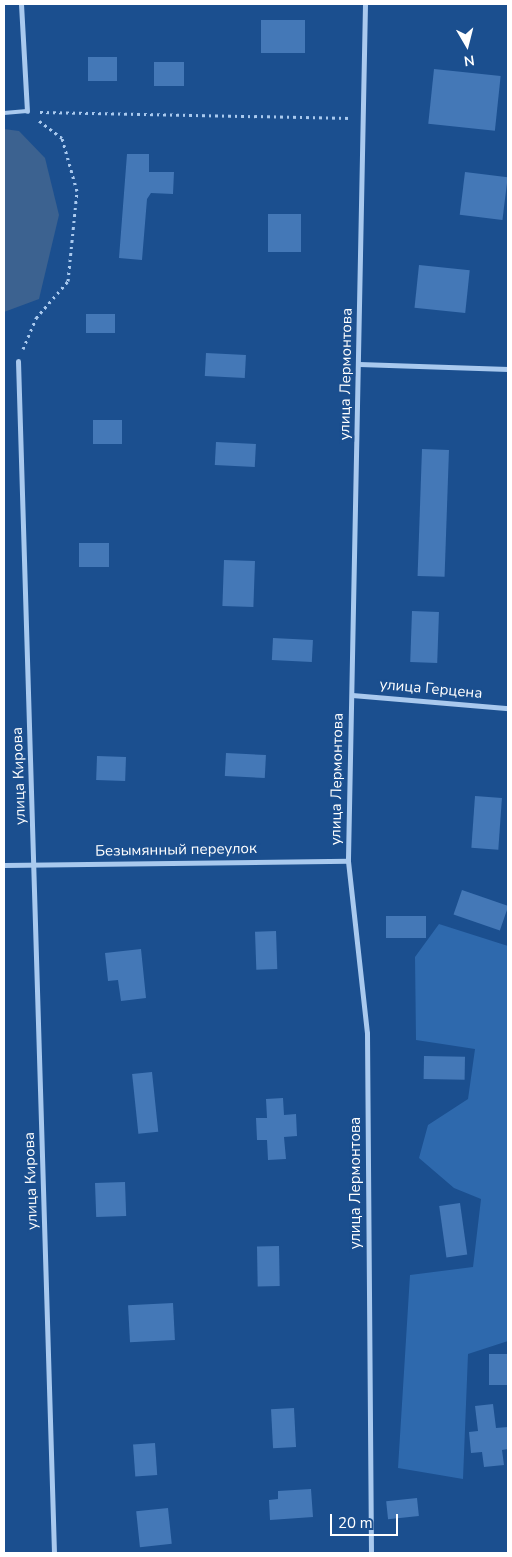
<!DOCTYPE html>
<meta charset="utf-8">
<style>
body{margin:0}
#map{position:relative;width:512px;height:1557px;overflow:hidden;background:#1b4f8f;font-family:"Nunito Sans",sans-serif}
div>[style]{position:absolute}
.green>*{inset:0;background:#2e69ad}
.water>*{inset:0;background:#3c6290}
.building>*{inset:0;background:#4478b7;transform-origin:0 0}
.path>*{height:3px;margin-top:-1.5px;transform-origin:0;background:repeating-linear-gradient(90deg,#a9c9ee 0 2.5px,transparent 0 6.5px)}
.lane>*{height:4px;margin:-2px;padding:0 2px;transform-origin:2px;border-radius:2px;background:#a9c9ee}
.street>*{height:5px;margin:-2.5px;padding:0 2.5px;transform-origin:2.5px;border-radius:2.5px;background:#a9c9ee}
span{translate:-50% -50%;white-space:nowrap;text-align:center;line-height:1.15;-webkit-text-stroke:4.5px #1b4f8f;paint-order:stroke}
.street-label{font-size:15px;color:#fff}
.frame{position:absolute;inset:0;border:5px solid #fff;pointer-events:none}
.north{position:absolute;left:442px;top:20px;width:50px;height:50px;-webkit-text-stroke:4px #1b4f8f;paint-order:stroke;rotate:172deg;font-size:14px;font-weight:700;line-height:20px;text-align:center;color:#fff}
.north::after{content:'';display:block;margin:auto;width:18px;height:22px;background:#fff;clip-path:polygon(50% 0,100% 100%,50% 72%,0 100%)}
.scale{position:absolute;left:330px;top:1514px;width:68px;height:22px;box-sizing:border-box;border:2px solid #fff;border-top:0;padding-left:6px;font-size:15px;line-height:18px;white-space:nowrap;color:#fff;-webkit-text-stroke:4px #1b4f8f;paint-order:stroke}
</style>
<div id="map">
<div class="green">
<i style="clip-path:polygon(439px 924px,508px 946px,508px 1341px,468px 1354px,463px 1479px,398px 1468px,410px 1275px,473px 1267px,481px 1199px,454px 1188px,419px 1158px,428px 1125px,468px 1099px,475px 1049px,416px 1040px,415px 957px)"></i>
</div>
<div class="water">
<i style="clip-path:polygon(4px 129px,19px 131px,45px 158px,59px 215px,39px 299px,4px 312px)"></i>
</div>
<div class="building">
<i style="left:261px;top:20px;width:44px;height:33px"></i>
<i style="left:88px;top:57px;width:29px;height:24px"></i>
<i style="left:154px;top:62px;width:30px;height:24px"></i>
<i style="left:434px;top:69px;width:67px;height:55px;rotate:6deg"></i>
<i style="clip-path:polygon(127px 154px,149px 154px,149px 172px,174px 172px,173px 194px,151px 193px,147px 199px,142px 260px,119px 258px)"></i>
<i style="left:465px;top:172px;width:43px;height:43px;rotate:7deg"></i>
<i style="left:268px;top:214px;width:33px;height:38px"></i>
<i style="left:419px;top:265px;width:51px;height:43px;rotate:6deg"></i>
<i style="left:86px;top:314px;width:29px;height:19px"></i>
<i style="left:206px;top:353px;width:40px;height:23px;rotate:3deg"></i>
<i style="left:93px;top:420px;width:29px;height:24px"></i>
<i style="left:216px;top:442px;width:40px;height:23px;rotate:3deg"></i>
<i style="left:422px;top:449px;width:27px;height:127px;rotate:2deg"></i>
<i style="left:79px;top:543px;width:30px;height:24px"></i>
<i style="left:224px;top:560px;width:31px;height:46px;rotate:2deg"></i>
<i style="left:412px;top:611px;width:27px;height:51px;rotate:2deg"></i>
<i style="left:273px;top:638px;width:40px;height:22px;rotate:3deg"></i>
<i style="left:226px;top:753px;width:40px;height:23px;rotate:3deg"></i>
<i style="left:97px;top:756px;width:29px;height:24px;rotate:2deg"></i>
<i style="left:475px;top:796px;width:27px;height:52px;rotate:4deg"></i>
<i style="left:462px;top:890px;width:49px;height:26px;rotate:19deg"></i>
<i style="left:386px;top:916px;width:40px;height:22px"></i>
<i style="left:276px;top:931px;width:38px;height:21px;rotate:88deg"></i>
<i style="clip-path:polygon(141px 949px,146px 998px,121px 1001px,118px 980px,108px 981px,105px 953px)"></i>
<i style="left:424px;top:1056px;width:41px;height:23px;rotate:1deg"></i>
<i style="left:152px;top:1072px;width:60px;height:20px;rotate:84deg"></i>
<i style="clip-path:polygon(283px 1098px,284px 1115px,296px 1114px,297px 1136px,284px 1137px,286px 1159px,268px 1160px,267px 1140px,257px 1140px,256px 1118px,267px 1118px,266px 1099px)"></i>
<i style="left:125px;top:1182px;width:34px;height:30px;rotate:88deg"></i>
<i style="left:460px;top:1203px;width:52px;height:21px;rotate:82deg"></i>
<i style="left:279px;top:1246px;width:40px;height:22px;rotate:89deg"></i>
<i style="left:173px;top:1303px;width:37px;height:45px;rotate:87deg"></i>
<i style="left:489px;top:1354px;width:19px;height:31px"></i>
<i style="clip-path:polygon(493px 1404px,496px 1428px,508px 1427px,508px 1449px,502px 1450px,504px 1465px,484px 1467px,482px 1452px,471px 1453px,469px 1432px,478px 1431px,475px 1406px)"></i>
<i style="left:294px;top:1408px;width:39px;height:23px;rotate:87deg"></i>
<i style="left:155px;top:1443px;width:32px;height:22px;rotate:86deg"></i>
<i style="clip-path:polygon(311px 1489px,313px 1517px,270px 1520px,269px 1500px,278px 1499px,278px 1491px)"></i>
<i style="left:417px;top:1498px;width:18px;height:31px;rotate:84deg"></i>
<i style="left:168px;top:1508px;width:36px;height:32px;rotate:84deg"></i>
</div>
<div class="path">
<i style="left:40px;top:112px;width:311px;rotate:1.1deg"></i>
<i style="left:23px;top:349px;width:34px;rotate:-67deg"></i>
<i style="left:36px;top:318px;width:49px;rotate:-49.1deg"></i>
<i style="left:68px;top:281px;width:90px;rotate:-84.3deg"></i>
<i style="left:77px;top:191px;width:55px;rotate:-105.8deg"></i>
<i style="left:62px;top:138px;width:31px;rotate:-143deg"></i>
</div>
<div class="lane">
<i style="left:4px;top:113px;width:23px;rotate:-5deg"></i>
</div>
<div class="street">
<i style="left:21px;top:4px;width:107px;rotate:86.8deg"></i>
<i style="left:365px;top:4px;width:857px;rotate:91.14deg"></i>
<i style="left:348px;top:861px;width:173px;rotate:83.7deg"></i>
<i style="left:367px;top:1033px;width:520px;rotate:89.56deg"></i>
<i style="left:18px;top:361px;width:1193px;rotate:88.27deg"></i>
<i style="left:359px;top:364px;width:149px;rotate:1.9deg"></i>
<i style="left:352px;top:695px;width:157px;rotate:4.8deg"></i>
<i style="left:4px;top:865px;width:344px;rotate:-0.7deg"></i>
</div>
<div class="street-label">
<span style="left:346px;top:374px;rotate:-89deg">улица Лермонтова</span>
<span style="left:431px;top:689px;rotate:5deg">улица Герцена</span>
<span style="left:19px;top:776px;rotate:-92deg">улица Кирова</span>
<span style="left:337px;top:779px;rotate:-89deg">улица Лермонтова</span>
<span style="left:176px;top:850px;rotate:-1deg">Безымянный переулок</span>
<span style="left:31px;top:1181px;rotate:-92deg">улица Кирова</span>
<span style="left:356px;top:1183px;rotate:-90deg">улица Лермонтова</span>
</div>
<div class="frame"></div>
<div class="north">N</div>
<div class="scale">20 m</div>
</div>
